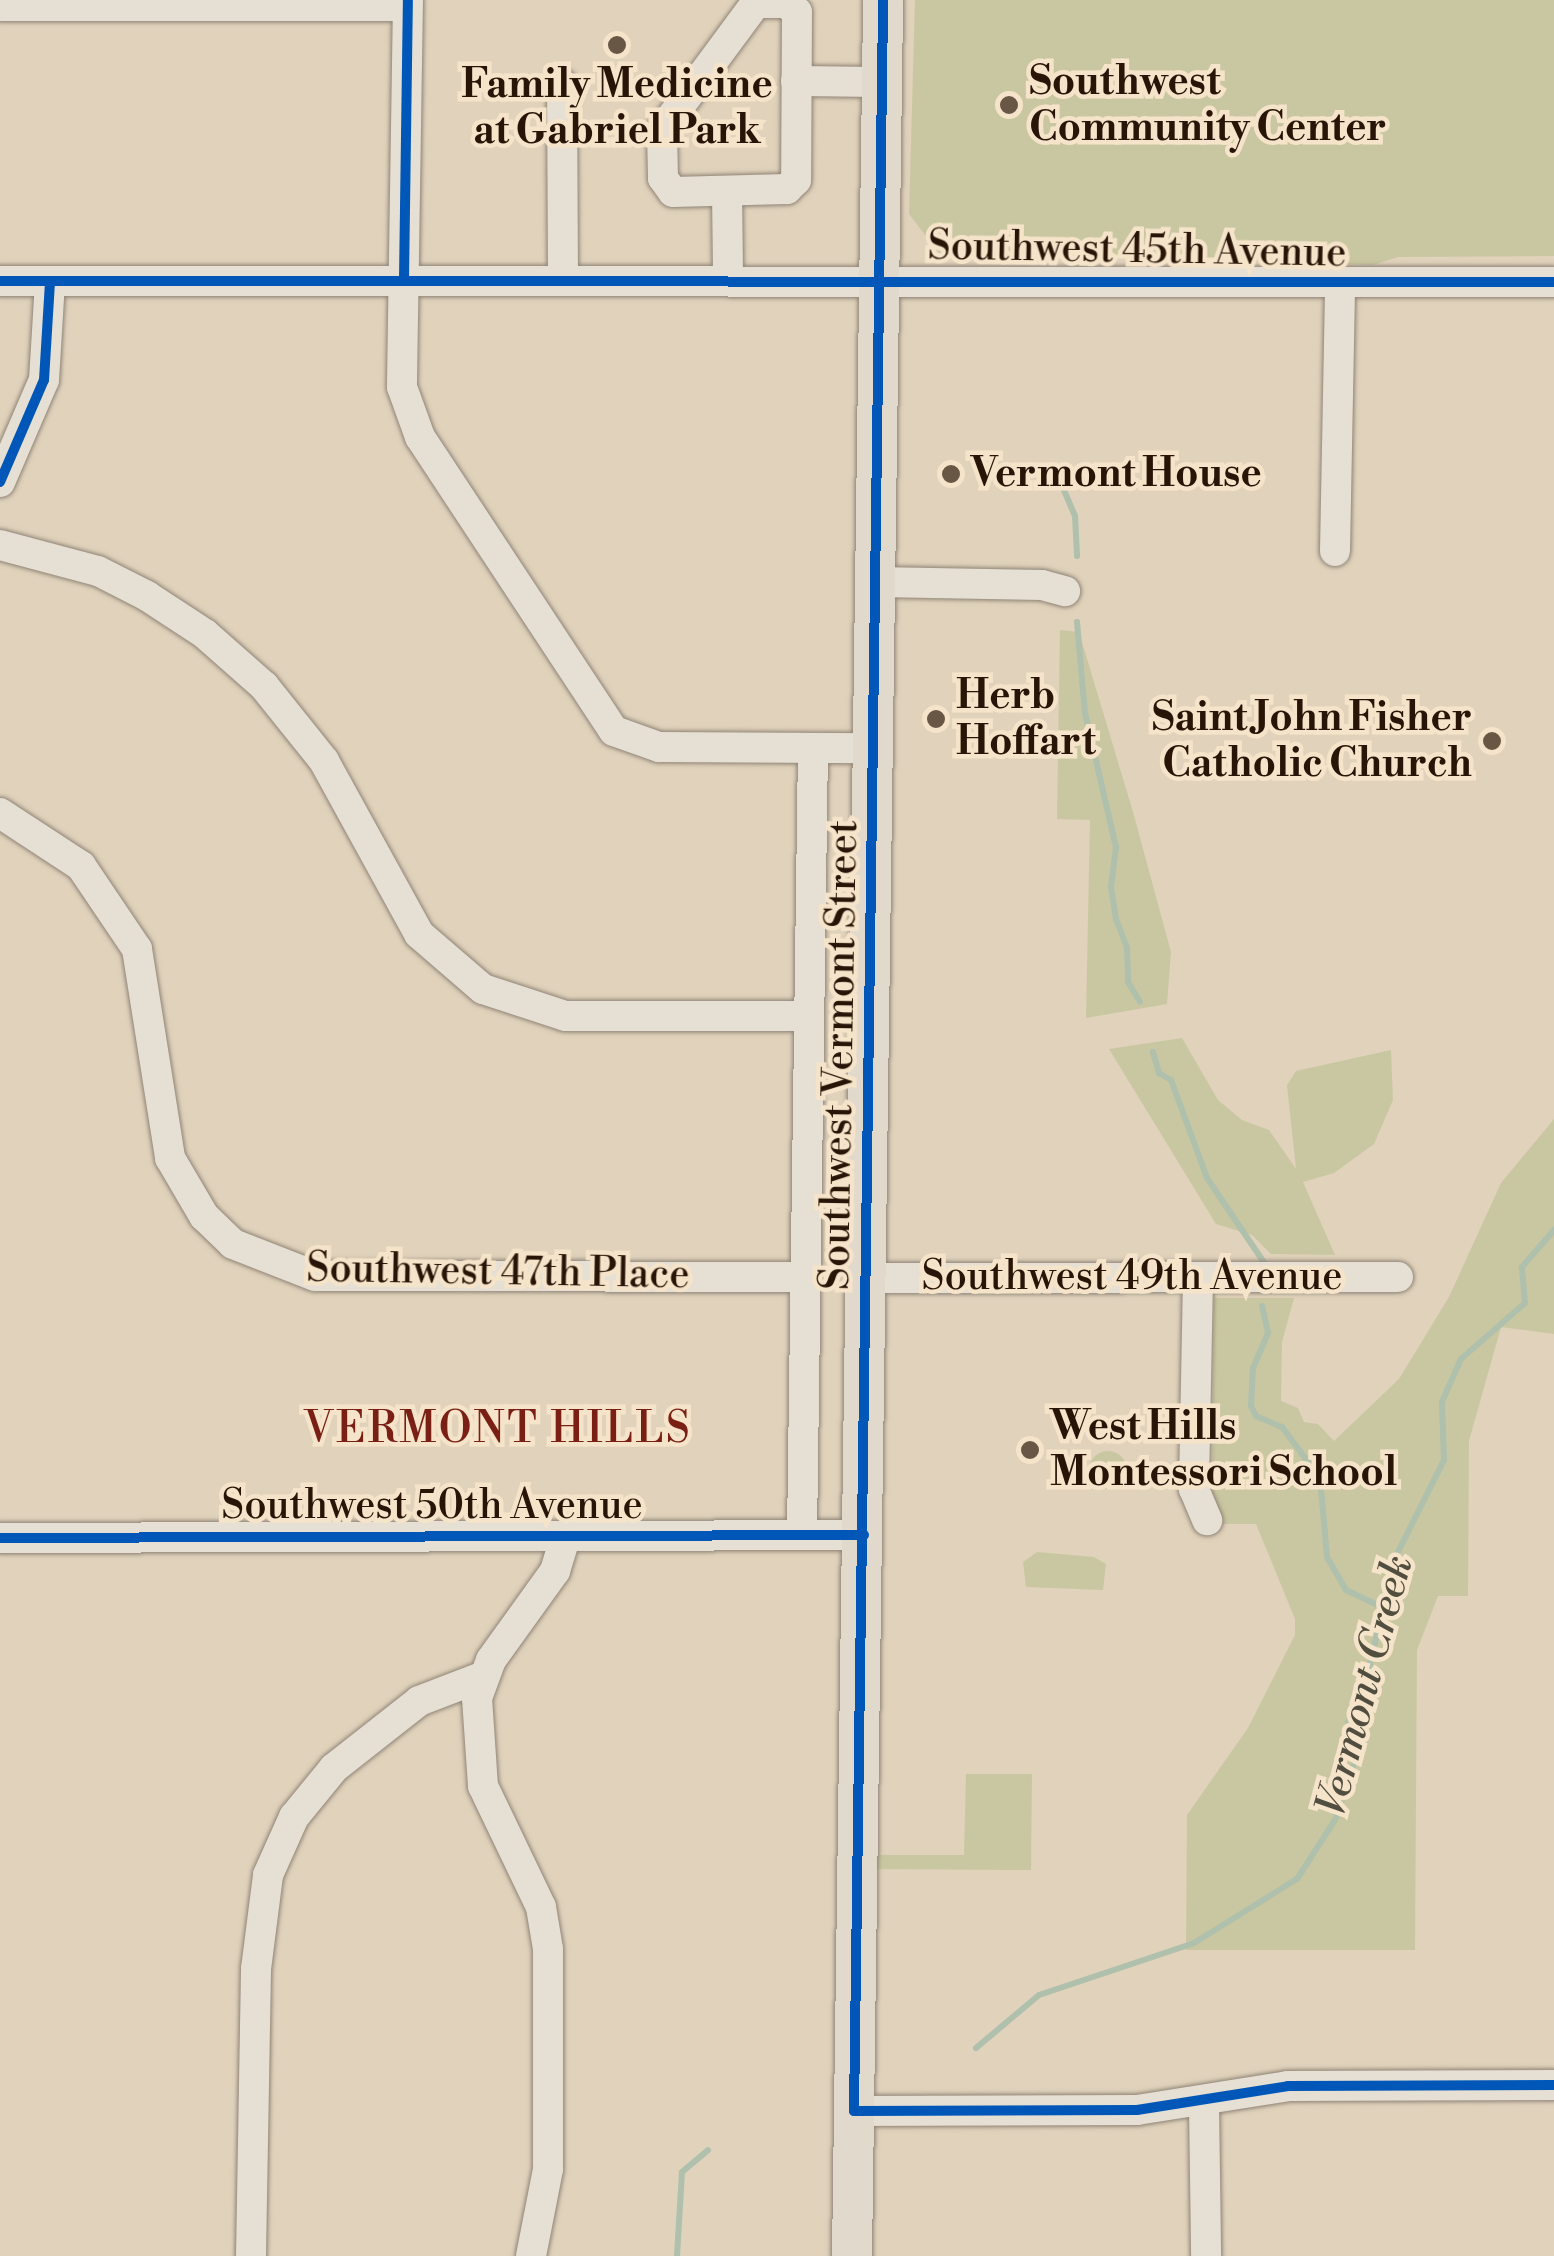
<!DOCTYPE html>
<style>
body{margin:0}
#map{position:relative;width:1554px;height:2256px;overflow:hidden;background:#e0d2bb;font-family:"Libre Bodoni",serif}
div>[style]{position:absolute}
.green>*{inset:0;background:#c9c7a1}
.round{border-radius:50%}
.stream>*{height:6px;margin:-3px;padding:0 3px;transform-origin:3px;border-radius:3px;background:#afc0ac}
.roads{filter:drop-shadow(0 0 2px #8f8476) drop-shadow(0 0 2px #8f8476)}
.minor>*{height:30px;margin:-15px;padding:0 15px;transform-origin:15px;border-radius:15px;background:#e6dfd3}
.major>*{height:40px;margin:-20px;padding:0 20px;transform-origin:20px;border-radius:20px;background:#e1d9cc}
.cycleway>*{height:10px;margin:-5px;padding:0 5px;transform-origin:5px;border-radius:5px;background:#0057b8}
.dots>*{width:28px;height:28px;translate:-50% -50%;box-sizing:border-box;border:5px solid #f5e4c9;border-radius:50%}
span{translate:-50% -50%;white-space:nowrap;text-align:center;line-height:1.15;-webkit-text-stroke:9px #f5e4c9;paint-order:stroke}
.poi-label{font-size:40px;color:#291507;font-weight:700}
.left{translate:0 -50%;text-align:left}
.right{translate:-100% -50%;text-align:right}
.street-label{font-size:40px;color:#291507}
.neighbourhood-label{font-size:42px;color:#7a1f14;letter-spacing:2.5px}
.water-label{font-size:42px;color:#514e3f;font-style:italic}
</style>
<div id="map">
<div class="green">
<i style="clip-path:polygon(915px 0,1554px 0,1554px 256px,1398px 257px,1373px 265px,939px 253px,909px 214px)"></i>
<i style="clip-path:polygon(1060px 630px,1079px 632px,1133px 812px,1171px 952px,1167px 1004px,1086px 1018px,1090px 820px,1057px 819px)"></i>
<i style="clip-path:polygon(1182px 1038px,1218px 1100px,1242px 1120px,1269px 1130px,1296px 1169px,1287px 1085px,1296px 1071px,1391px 1050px,1393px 1100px,1374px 1144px,1334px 1173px,1303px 1182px,1335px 1255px,1271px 1254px,1252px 1235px,1216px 1224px,1109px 1049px)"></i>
<i style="clip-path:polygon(1554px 1119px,1554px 1334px,1501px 1327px,1469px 1441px,1468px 1596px,1438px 1596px,1417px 1650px,1415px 1950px,1186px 1950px,1187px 1815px,1248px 1728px,1295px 1635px,1295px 1619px,1256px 1524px,1223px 1524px,1212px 1504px,1214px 1298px,1294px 1298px,1282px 1342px,1281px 1401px,1298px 1408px,1304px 1422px,1318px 1424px,1334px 1441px,1399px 1379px,1449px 1297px,1501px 1183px)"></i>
<i class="round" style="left:1089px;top:1451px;width:38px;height:38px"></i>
<i style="clip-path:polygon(1037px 1552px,1094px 1557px,1106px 1564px,1103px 1590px,1026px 1587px,1023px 1562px)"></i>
<i style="clip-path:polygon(966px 1774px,1032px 1774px,1031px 1870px,877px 1869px,877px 1855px,964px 1855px)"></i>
</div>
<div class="stream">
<i style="left:1054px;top:467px;width:53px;rotate:66.8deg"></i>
<i style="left:1075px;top:516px;width:40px;rotate:87.1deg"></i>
<i style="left:1077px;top:622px;width:91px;rotate:85deg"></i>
<i style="left:1085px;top:713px;width:138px;rotate:77deg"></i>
<i style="left:1116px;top:847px;width:40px;rotate:97.1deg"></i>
<i style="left:1111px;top:887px;width:32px;rotate:81deg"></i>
<i style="left:1116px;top:919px;width:31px;rotate:69deg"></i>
<i style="left:1127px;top:948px;width:34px;rotate:88deg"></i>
<i style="left:1128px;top:982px;width:23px;rotate:59deg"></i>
<i style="left:1153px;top:1052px;width:22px;rotate:74deg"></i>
<i style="left:1159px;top:1073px;width:14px;rotate:30deg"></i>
<i style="left:1171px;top:1080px;width:104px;rotate:69.8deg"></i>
<i style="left:1207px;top:1178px;width:104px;rotate:56deg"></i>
<i style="left:1262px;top:1306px;width:28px;rotate:77deg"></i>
<i style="left:1268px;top:1333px;width:38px;rotate:113deg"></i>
<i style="left:1253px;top:1368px;width:38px;rotate:93deg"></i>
<i style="left:1251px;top:1406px;width:11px;rotate:63deg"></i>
<i style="left:1256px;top:1416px;width:28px;rotate:23deg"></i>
<i style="left:1282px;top:1427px;width:64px;rotate:53.3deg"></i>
<i style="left:1320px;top:1478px;width:79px;rotate:84.9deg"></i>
<i style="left:1327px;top:1557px;width:38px;rotate:60deg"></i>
<i style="left:1346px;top:1590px;width:42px;rotate:25.3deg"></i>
<i style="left:976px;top:2048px;width:82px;rotate:-40.1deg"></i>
<i style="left:1039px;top:1995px;width:163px;rotate:-18.5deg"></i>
<i style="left:1194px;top:1943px;width:121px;rotate:-31.9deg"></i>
<i style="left:1297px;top:1879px;width:70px;rotate:-57.2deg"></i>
<i style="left:1335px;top:1820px;width:66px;rotate:-71.6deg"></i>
<i style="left:1356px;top:1757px;width:35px;rotate:-103deg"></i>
<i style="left:1348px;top:1723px;width:59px;rotate:-69.1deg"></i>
<i style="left:1369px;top:1668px;width:113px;rotate:-76.7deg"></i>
<i style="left:1395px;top:1558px;width:110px;rotate:-63.4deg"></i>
<i style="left:1444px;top:1460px;width:58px;rotate:-92deg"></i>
<i style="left:1442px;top:1402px;width:47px;rotate:-66.2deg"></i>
<i style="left:1461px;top:1359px;width:85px;rotate:-41.2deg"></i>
<i style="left:1525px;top:1303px;width:36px;rotate:-95deg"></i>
<i style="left:1522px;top:1267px;width:49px;rotate:-49.1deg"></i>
<i style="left:677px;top:2256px;width:84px;rotate:-86.6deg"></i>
<i style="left:682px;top:2172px;width:34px;rotate:-40deg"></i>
</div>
<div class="roads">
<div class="minor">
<i style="left:408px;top:0;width:387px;rotate:90.9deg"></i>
<i style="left:402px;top:387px;width:53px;rotate:70.2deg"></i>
<i style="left:420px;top:437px;width:352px;rotate:56.6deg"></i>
<i style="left:614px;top:731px;width:48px;rotate:19.6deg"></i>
<i style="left:659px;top:747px;width:216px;rotate:0.3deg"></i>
<i style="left:756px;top:3px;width:30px"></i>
<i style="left:786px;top:3px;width:14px;rotate:39deg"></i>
<i style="left:797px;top:12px;width:168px;rotate:90.3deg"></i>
<i style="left:796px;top:180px;width:13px;rotate:135deg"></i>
<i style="left:787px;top:189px;width:114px;rotate:178.5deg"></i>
<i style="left:673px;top:192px;width:17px;rotate:-126deg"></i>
<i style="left:663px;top:178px;width:48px;rotate:-91.2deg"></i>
<i style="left:662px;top:130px;width:158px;rotate:-53.5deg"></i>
<i style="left:0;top:6px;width:407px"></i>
<i style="left:796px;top:81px;width:86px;rotate:0.7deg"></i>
<i style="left:562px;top:84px;width:195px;rotate:89.7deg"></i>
<i style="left:727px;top:191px;width:86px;rotate:89.3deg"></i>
<i style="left:0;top:281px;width:1554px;rotate:0.04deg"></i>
<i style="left:0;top:482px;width:111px;rotate:-66.7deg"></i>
<i style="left:44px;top:380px;width:99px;rotate:-86.5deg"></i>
<i style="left:0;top:545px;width:101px;rotate:14.9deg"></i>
<i style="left:98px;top:571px;width:55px;rotate:27deg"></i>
<i style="left:147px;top:596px;width:69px;rotate:33.2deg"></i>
<i style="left:205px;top:634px;width:79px;rotate:41.4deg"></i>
<i style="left:264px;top:686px;width:96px;rotate:51.3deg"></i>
<i style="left:324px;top:761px;width:197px;rotate:61.2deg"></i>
<i style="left:419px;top:934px;width:84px;rotate:40.7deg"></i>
<i style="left:483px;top:989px;width:86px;rotate:18.2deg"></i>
<i style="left:565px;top:1016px;width:244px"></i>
<i style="left:1335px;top:551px;width:269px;rotate:-88.9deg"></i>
<i style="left:877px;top:582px;width:165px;rotate:1deg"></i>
<i style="left:1042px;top:585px;width:24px;rotate:15deg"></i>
<i style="left:0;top:813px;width:97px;rotate:33.2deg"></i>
<i style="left:81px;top:866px;width:100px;rotate:56deg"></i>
<i style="left:137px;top:949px;width:212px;rotate:81deg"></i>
<i style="left:170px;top:1158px;width:67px;rotate:59.6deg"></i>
<i style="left:204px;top:1216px;width:40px;rotate:44deg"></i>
<i style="left:233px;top:1244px;width:88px;rotate:21.3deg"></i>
<i style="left:315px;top:1276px;width:490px;rotate:0.1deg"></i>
<i style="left:1198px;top:1277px;width:212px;rotate:91.1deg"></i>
<i style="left:1194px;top:1489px;width:34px;rotate:67deg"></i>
<i style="left:867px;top:1278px;width:531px;rotate:-0.11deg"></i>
<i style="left:802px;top:1535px;width:784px;rotate:-89.2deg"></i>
<i style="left:0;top:1538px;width:864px;rotate:-0.2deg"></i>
<i style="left:1204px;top:2104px;width:152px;rotate:89.2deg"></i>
<i style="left:854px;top:2111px;width:283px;rotate:-0.2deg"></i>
<i style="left:1137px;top:2110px;width:153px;rotate:-9deg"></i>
<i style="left:1288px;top:2086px;width:266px;rotate:-0.2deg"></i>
<i style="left:251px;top:2256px;width:287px;rotate:-89deg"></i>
<i style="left:256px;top:1969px;width:95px;rotate:-82.7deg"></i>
<i style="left:268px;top:1875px;width:64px;rotate:-65.9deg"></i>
<i style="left:294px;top:1817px;width:63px;rotate:-50.8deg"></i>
<i style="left:334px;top:1768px;width:108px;rotate:-38.2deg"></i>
<i style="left:419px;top:1701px;width:67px;rotate:-20.9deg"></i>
<i style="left:531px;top:2256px;width:89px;rotate:-78.9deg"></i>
<i style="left:548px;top:2169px;width:220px;rotate:-90deg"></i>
<i style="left:548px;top:1949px;width:43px;rotate:-99.5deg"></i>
<i style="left:541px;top:1907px;width:134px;rotate:-115.6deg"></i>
<i style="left:483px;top:1786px;width:88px;rotate:-93.9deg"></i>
<i style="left:477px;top:1698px;width:40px;rotate:-69.8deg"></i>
<i style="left:491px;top:1660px;width:110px;rotate:-54.3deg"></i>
<i style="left:555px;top:1571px;width:37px;rotate:-73deg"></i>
</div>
<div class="major">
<i style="left:852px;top:2256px;width:2256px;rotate:-89.21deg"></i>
</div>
</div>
<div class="cycleway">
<i style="left:404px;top:279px;width:279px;rotate:-89.2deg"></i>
<i style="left:0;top:281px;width:1554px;rotate:0.04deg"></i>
<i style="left:0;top:482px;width:111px;rotate:-66.7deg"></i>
<i style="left:44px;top:380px;width:99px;rotate:-86.5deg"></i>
<i style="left:0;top:1538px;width:864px;rotate:-0.2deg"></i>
<i style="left:854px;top:2111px;width:2111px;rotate:-89.21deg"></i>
<i style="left:854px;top:2111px;width:283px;rotate:-0.2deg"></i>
<i style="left:1137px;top:2110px;width:153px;rotate:-9deg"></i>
<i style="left:1288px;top:2086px;width:266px;rotate:-0.2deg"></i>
</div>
<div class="dots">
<i style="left:617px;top:45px;background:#695746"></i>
<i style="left:1009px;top:105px;background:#695746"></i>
<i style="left:951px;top:474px;background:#695746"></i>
<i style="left:936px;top:719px;background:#695746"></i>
<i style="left:1492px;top:741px;background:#695746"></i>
<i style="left:1030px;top:1450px;background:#695746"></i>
</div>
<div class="poi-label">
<span class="left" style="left:1029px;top:105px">Southwest<br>Community Center</span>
<span style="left:617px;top:108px">Family Medicine<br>at Gabriel Park</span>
<span class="left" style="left:971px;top:474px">Vermont House</span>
<span class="left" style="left:956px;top:719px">Herb<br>Hoffart</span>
<span class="right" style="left:1472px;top:741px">Saint John Fisher<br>Catholic Church</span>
<span class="left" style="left:1050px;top:1450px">West Hills<br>Montessori School</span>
</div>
<div class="street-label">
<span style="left:1137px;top:250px;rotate:1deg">Southwest 45th Avenue</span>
<span style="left:840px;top:1055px;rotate:-89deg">Southwest Vermont Street</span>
<span style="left:498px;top:1272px;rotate:1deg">Southwest 47th Place</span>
<span style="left:1132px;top:1277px">Southwest 49th Avenue</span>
<span style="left:432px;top:1506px">Southwest 50th Avenue</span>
</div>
<div class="neighbourhood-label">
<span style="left:498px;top:1430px">VERMONT HILLS</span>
</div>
<div class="water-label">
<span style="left:1366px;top:1686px;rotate:-75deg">Vermont Creek</span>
</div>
</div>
